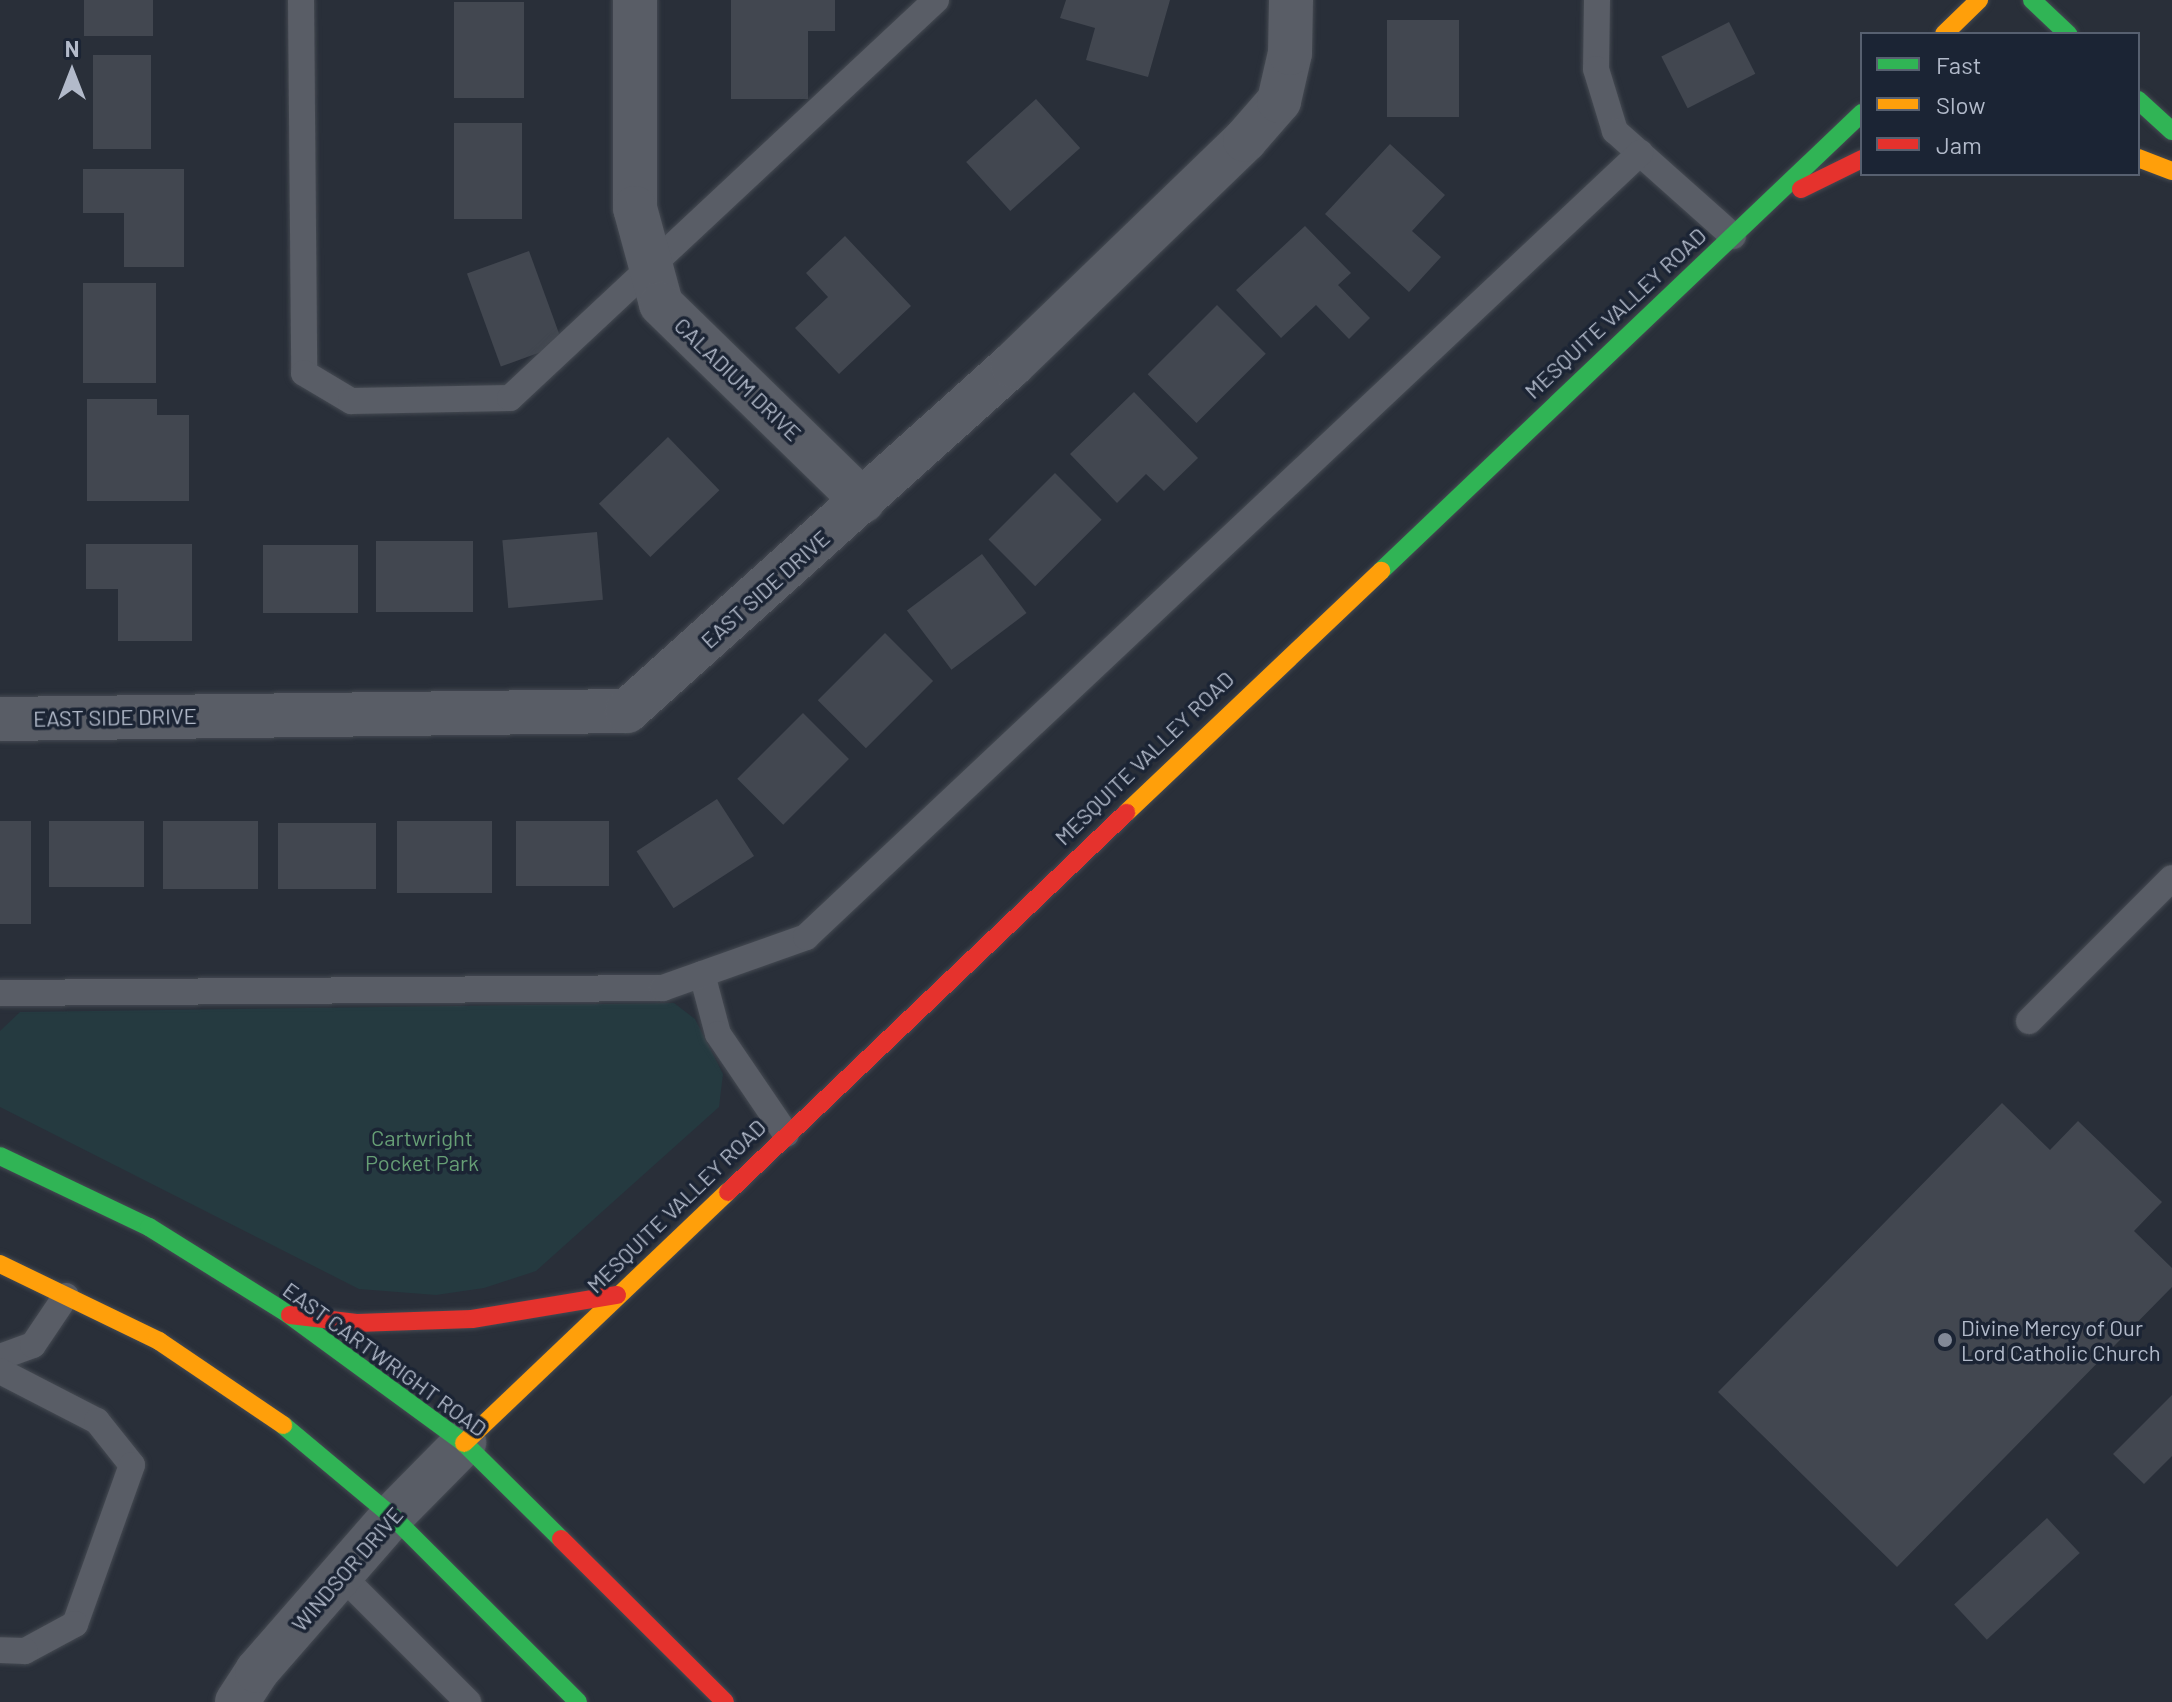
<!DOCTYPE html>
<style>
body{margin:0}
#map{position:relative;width:2172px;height:1702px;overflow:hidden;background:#292f39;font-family:Barlow,sans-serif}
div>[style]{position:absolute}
.green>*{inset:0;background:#253a40}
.building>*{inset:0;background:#424750;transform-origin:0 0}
.roads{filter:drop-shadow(0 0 2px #454a52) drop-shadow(0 0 2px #454a52)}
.lane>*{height:26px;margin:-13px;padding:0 13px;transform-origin:13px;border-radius:13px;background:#595d66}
.street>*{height:44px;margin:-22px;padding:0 22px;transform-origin:22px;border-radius:22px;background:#595d66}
.fast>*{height:18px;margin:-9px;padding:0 9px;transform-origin:9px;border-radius:9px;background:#30b455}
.slow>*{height:18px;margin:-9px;padding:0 9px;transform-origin:9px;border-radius:9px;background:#ff9f0a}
.jam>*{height:18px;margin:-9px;padding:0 9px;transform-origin:9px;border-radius:9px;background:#e5322d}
.dots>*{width:22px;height:22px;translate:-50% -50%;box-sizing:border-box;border:4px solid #1b2434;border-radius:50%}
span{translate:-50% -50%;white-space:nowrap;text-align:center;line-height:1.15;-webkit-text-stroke:7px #1b2434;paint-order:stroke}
.street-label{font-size:22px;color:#b2baca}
.park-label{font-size:22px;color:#669e75}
.poi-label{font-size:22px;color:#b2baca}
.left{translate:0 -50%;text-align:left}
.legend{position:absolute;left:1860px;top:32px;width:280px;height:144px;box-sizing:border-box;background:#1b2434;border:2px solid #576070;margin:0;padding:10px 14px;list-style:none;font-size:24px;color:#b2baca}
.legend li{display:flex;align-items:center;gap:16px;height:40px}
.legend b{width:40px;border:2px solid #576070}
.north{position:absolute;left:32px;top:32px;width:80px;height:80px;-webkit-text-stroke:6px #1b2434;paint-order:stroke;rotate:0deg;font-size:22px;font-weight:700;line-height:32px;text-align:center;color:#b2baca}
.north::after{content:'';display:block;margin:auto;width:28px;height:36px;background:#b2baca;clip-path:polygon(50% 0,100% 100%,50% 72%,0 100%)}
</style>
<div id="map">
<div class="green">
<i style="clip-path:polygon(674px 1003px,695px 1019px,723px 1074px,719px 1107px,536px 1271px,484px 1288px,436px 1295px,359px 1289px,0 1107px,0 1031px,20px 1012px)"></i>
</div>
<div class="building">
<i style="left:84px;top:0;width:69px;height:36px"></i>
<i style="clip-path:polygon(731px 0,835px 0,835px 31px,808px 31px,808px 99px,731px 99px)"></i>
<i style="clip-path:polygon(1066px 0,1170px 0,1148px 77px,1086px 60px,1095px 28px,1060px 18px)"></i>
<i style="left:454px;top:2px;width:70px;height:96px"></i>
<i style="left:1387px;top:20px;width:72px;height:97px"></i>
<i style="left:1729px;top:22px;width:58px;height:76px;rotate:63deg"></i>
<i style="left:93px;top:55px;width:58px;height:94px"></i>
<i style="left:1036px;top:99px;width:66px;height:94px;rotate:48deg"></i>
<i style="left:454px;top:123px;width:68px;height:96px"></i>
<i style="clip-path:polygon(1390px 144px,1445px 195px,1412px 231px,1441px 257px,1409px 292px,1325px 214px)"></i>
<i style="clip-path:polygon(83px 169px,184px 169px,184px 267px,124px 267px,124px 213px,83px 213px)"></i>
<i style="clip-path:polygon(1305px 226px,1351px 273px,1338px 285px,1370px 318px,1349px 339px,1316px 305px,1281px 338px,1236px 290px)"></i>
<i style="clip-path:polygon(845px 236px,911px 306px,839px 374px,795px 328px,828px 297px,806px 273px)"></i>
<i style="left:529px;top:251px;width:99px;height:66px;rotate:70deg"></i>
<i style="left:83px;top:283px;width:73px;height:100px"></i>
<i style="left:1217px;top:305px;width:69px;height:98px;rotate:45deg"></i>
<i style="clip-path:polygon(1134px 392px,1198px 458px,1164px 491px,1146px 474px,1117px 503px,1070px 454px)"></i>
<i style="clip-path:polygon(87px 399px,157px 399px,157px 415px,189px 415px,189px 501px,87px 501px)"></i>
<i style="left:668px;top:437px;width:74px;height:96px;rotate:46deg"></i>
<i style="left:1055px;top:473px;width:66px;height:94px;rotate:45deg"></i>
<i style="left:597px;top:532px;width:68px;height:95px;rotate:85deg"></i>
<i style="left:376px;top:541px;width:97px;height:71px"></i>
<i style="clip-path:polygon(86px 544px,192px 544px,192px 641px,118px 641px,118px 589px,86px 589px)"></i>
<i style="left:263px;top:545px;width:95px;height:68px"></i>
<i style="left:982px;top:554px;width:74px;height:94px;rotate:53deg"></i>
<i style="left:885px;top:633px;width:68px;height:95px;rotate:45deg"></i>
<i style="left:803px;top:713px;width:65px;height:93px;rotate:45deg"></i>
<i style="left:717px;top:799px;width:68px;height:96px;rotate:57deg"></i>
<i style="left:0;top:821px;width:31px;height:103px"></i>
<i style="left:49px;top:821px;width:95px;height:66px"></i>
<i style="left:163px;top:821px;width:95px;height:68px"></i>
<i style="left:397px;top:821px;width:95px;height:72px"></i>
<i style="left:516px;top:821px;width:93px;height:65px"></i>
<i style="left:278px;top:823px;width:98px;height:66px"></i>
<i style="clip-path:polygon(2002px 1103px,2050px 1150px,2078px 1121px,2162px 1202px,2134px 1231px,2172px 1268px,2172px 1287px,1897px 1567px,1718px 1392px)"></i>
<i style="clip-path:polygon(2172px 1395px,2172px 1456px,2144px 1484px,2113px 1454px)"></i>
<i style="left:2047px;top:1518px;width:48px;height:127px;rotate:47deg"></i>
</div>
<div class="roads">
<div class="lane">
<i style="left:301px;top:0;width:373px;rotate:89.5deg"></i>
<i style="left:304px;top:373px;width:55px;rotate:30.8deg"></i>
<i style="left:351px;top:401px;width:159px;rotate:-1.1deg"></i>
<i style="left:510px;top:398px;width:583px;rotate:-43.05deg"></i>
<i style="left:1597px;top:0;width:69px;rotate:90.8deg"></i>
<i style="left:1596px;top:69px;width:65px;rotate:73deg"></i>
<i style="left:1615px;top:131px;width:158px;rotate:41.7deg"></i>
<i style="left:702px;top:974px;width:62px;rotate:75.1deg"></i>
<i style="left:718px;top:1034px;width:121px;rotate:55.8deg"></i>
<i style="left:0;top:993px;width:663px;rotate:-0.43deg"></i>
<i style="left:663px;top:988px;width:152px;rotate:-19.6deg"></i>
<i style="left:806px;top:937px;width:1145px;rotate:-43.23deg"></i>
<i style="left:2029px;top:1021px;width:202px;rotate:-45deg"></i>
<i style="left:0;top:1357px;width:35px;rotate:-20deg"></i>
<i style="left:33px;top:1345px;width:59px;rotate:-56deg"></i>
<i style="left:0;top:1371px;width:109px;rotate:27.3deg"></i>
<i style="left:97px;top:1421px;width:56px;rotate:51.5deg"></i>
<i style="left:132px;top:1465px;width:169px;rotate:109.7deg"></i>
<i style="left:75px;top:1624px;width:57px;rotate:151.6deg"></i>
<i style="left:25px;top:1651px;width:25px;rotate:-178deg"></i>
<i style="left:341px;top:1575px;width:180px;rotate:45deg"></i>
</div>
<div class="street">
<i style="left:635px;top:0;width:208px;rotate:90deg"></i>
<i style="left:635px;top:208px;width:99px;rotate:74.8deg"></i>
<i style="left:661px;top:304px;width:282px;rotate:44.3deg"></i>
<i style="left:0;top:719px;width:627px;rotate:-0.73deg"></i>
<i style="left:627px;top:711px;width:518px;rotate:-41.95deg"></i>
<i style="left:1012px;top:365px;width:324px;rotate:-44deg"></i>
<i style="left:1245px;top:140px;width:52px;rotate:-48.9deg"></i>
<i style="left:1279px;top:101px;width:49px;rotate:-77.1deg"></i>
<i style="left:1290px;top:53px;width:53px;rotate:-88.9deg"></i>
<i style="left:237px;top:1702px;width:37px;rotate:-57deg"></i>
<i style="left:257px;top:1671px;width:206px;rotate:-48.9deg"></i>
<i style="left:392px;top:1516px;width:103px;rotate:-45.4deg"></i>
</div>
<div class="fast">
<i style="left:2032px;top:0;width:50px;rotate:43.4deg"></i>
<i style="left:2138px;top:100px;width:46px;rotate:42.4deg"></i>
<i style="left:1381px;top:571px;width:664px;rotate:-43.6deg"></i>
<i style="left:0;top:1156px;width:165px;rotate:25.5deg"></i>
<i style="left:149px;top:1227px;width:164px;rotate:32deg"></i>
<i style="left:288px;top:1314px;width:218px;rotate:36.2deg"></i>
<i style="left:464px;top:1443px;width:136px;rotate:44.7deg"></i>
<i style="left:283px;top:1425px;width:142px;rotate:39.9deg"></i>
<i style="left:392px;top:1516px;width:263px;rotate:45deg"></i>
</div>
<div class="slow">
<i style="left:1944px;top:34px;width:49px;rotate:-44.2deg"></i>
<i style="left:2138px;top:158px;width:36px;rotate:21deg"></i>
<i style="left:1126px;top:813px;width:352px;rotate:-43.5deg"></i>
<i style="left:0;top:1264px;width:177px;rotate:25.8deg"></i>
<i style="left:159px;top:1341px;width:150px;rotate:34.1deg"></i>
<i style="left:464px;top:1443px;width:364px;rotate:-43.6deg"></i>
</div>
<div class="jam">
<i style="left:1801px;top:189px;width:68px;rotate:-26.2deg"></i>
<i style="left:728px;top:1192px;width:550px;rotate:-43.6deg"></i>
<i style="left:290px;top:1315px;width:67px;rotate:6.8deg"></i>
<i style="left:357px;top:1323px;width:115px;rotate:-2deg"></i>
<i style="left:472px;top:1319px;width:147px;rotate:-9.4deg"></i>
<i style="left:561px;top:1539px;width:231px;rotate:44.8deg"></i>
</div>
</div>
<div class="dots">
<i style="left:1945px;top:1340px;background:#828997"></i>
</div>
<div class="street-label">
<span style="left:1615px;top:313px;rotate:-43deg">MESQUITE VALLEY ROAD</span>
<span style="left:738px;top:379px;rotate:44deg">CALADIUM DRIVE</span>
<span style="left:765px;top:589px;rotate:-42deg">EAST SIDE DRIVE</span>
<span style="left:115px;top:717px;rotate:-1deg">EAST SIDE DRIVE</span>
<span style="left:1144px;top:758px;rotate:-44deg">MESQUITE VALLEY ROAD</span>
<span style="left:676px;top:1206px;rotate:-44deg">MESQUITE VALLEY ROAD</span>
<span style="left:385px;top:1359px;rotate:36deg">EAST CARTWRIGHT ROAD</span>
<span style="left:347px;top:1569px;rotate:-49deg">WINDSOR DRIVE</span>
</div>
<div class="park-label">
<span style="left:422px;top:1150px">Cartwright<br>Pocket Park</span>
</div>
<div class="poi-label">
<span class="left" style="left:1961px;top:1340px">Divine Mercy of Our<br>Lord Catholic Church</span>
</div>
<ul class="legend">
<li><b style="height:10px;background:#30b455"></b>Fast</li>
<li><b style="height:10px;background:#ff9f0a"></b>Slow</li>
<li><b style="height:10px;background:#e5322d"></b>Jam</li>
</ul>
<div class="north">N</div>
</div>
